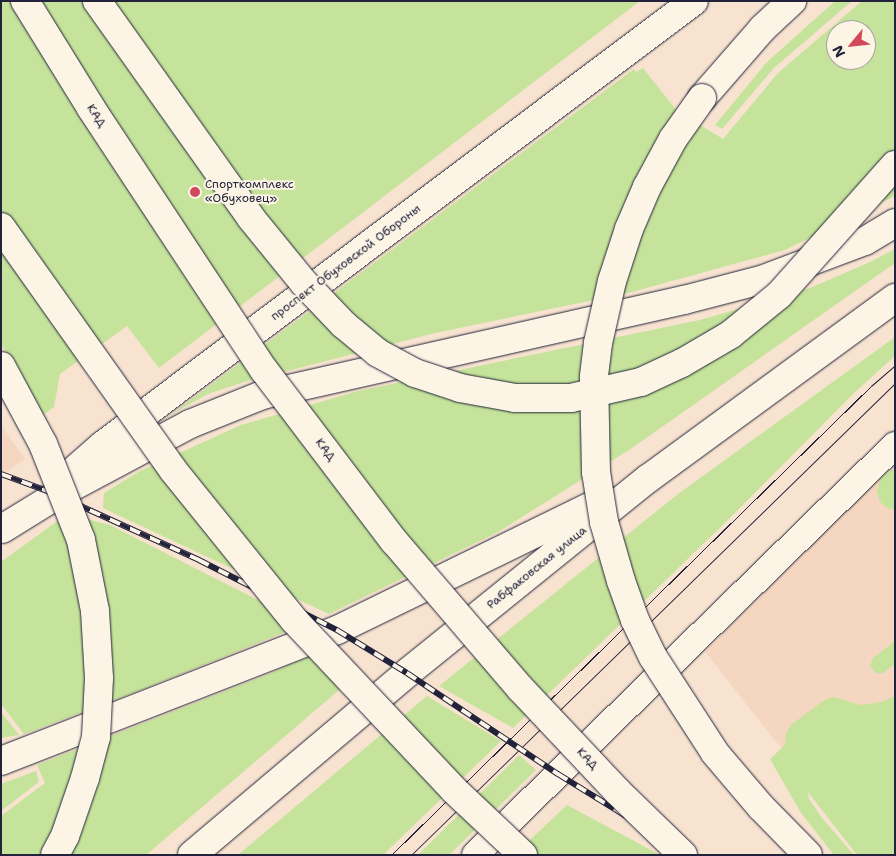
<!DOCTYPE html>
<meta charset="utf-8">
<style>
body{margin:0}
#map{position:relative;width:896px;height:856px;overflow:hidden;background:#f8e3d0;font-family:"Shantell Sans",sans-serif}
div>[style]{position:absolute}
.built>*{inset:0;background:#f5d6c1}
.green>*{inset:0;background:#c5e39a}
.roads{filter:drop-shadow(0 0 1px #22223b) drop-shadow(0 0 1px #22223b)}
.street>*{height:26px;margin:-13px;padding:0 13px;transform-origin:13px;border-radius:13px;background:#fcf5e5}
.primary>*{height:28px;margin:-14px;padding:0 14px;transform-origin:14px;border-radius:14px;background:#fcf5e5}
.tram>*{height:1px;margin:-0.5px;padding:0 0.5px;transform-origin:0.5px;border-radius:0.5px;background:#22223b}
.rail>*{height:5.5px;margin-top:-2.75px;transform-origin:0;background:repeating-linear-gradient(90deg,#fcf5e5 0 11px,#22223b 0 22px);box-sizing:border-box;border-block:1px solid #22223b}
.bridges{filter:drop-shadow(0 0 1px #22223b) drop-shadow(0 0 1px #22223b)}
.primary-bridge>*{height:28px;margin:-14px;padding:0 14px;transform-origin:14px;border-radius:14px;background:#fcf5e5}
.highway-bridge>*{height:28px;margin:-14px;padding:0 14px;transform-origin:14px;border-radius:14px;background:#fcf5e5}
.dots>*{width:14px;height:14px;translate:-50% -50%;box-sizing:border-box;border:2px solid #fcf5e5;border-radius:50%}
span{translate:-50% -50%;white-space:nowrap;text-align:center;line-height:1.15;-webkit-text-stroke:4px #fcf5e5;paint-order:stroke}
.street-label{font-size:12px;color:#22223b}
.poi-label{font-size:12px;color:#22223b}
.left{translate:0 -50%;text-align:left}
.frame{position:absolute;inset:0;border:2px solid #22223b;pointer-events:none}
.north{position:absolute;left:826px;top:20px;width:50px;height:50px;box-sizing:border-box;background:#fcf5e5;border:1px solid #a5a1a1;border-radius:50%;rotate:242deg;font-size:14px;font-weight:700;line-height:20px;text-align:center;color:#22223b}
.north::after{content:'';display:block;margin:auto;width:18px;height:22px;background:#d1495b;clip-path:polygon(50% 0,100% 100%,50% 72%,0 100%)}
</style>
<div id="map">
<div class="built">
<i style="clip-path:polygon(1px 425px,25px 459px,1px 476px)"></i>
<i style="clip-path:polygon(895px 465px,895px 855px,860px 847px,705px 652px,851px 502px)"></i>
</div>
<div class="green">
<i style="clip-path:polygon(1px 1px,640px 1px,159px 368px,127px 326px,60px 374px,54px 407px,43px 415px,1px 344px)"></i>
<i style="clip-path:polygon(835px 1px,852px 1px,774px 68px,722px 129px,715px 125px,766px 63px)"></i>
<i style="clip-path:polygon(evenodd,862px 1px,895px 1px,895px 196px,785px 250px,628px 293px,435px 333px,244px 382px,208px 394px,172px 414px,634px 69px,636px 72px,643px 68px,677px 111px,723px 139px,778px 73px,862px 1px,836px 30px,866px 30px,866px 60px,836px 60px,836px 30px)"></i>
<i style="clip-path:polygon(895px 249px,895px 263px,632px 448px,498px 532px,329px 614px,103px 508px,104px 493px,140px 471px,241px 425px,358px 391px,700px 320px,810px 288px,868px 263px)"></i>
<i style="clip-path:polygon(895px 337px,895px 356px,853px 394px,729px 519px,513px 728px,439px 686px,678px 494px)"></i>
<i style="clip-path:polygon(895px 470px,895px 510px,889px 509px,880px 502px,877px 491px,880px 479px,889px 471px)"></i>
<i style="clip-path:polygon(67px 514px,110px 525px,305px 624px,138px 691px,24px 734px,1px 704px,1px 562px)"></i>
<i style="clip-path:polygon(895px 641px,895px 664px,883px 673px,876px 673px,870px 666px,873px 658px)"></i>
<i style="clip-path:polygon(331px 646px,359px 673px,146px 855px,1px 855px,1px 816px,45px 783px,37px 765px,269px 674px)"></i>
<i style="clip-path:polygon(427px 696px,501px 741px,383px 855px,238px 855px)"></i>
<i style="clip-path:polygon(895px 696px,895px 855px,857px 855px,808px 792px,809px 799px,822px 818px,854px 855px,834px 855px,801px 813px,770px 759px,785px 745px,786px 733px,792px 724px,826px 699px,834px 697px,860px 705px,881px 702px)"></i>
<i style="clip-path:polygon(1px 712px,19px 735px,1px 738px)"></i>
<i style="clip-path:polygon(519px 755px,536px 770px,449px 855px,418px 855px)"></i>
<i style="clip-path:polygon(36px 771px,39px 782px,1px 811px,1px 784px)"></i>
<i style="clip-path:polygon(567px 805px,660px 855px,514px 855px)"></i>
</div>
<div class="roads">
<div class="street">
<i style="left:475px;top:855px;width:587px;rotate:-44.31deg"></i>
</div>
<div class="primary">
<i style="left:702px;top:98px;width:93px;rotate:-48.9deg"></i>
<i style="left:763px;top:28px;width:40px;rotate:-43deg"></i>
<i style="left:64px;top:479px;width:52px;rotate:-41.1deg"></i>
<i style="left:103px;top:445px;width:739px;rotate:-36.92deg"></i>
<i style="left:2px;top:529px;width:65px;rotate:-31.7deg"></i>
<i style="left:57px;top:495px;width:151px;rotate:-28.1deg"></i>
<i style="left:190px;top:424px;width:78px;rotate:-21.9deg"></i>
<i style="left:262px;top:395px;width:433px;rotate:-12.7deg"></i>
<i style="left:684px;top:300px;width:80px;rotate:-14.6deg"></i>
<i style="left:761px;top:280px;width:111px;rotate:-20.6deg"></i>
<i style="left:865px;top:241px;width:35px;rotate:-31deg"></i>
<i style="left:1px;top:761px;width:361px;rotate:-21.3deg"></i>
<i style="left:337px;top:630px;width:298px;rotate:-26deg"></i>
<i style="left:192px;top:855px;width:282px;rotate:-40.2deg"></i>
<i style="left:407px;top:673px;width:311px;rotate:-38.9deg"></i>
<i style="left:649px;top:478px;width:305px;rotate:-36.2deg"></i>
</div>
</div>
<div class="tram">
<i style="left:391px;top:855px;width:671px;rotate:-44.34deg"></i>
<i style="left:871px;top:386px;width:32px;rotate:-41deg"></i>
<i style="left:411px;top:855px;width:676px;rotate:-44.28deg"></i>
</div>
<div class="rail">
<i style="left:1px;top:474px;width:52px;rotate:20.2deg"></i>
<i style="left:50px;top:492px;width:164px;rotate:24.5deg"></i>
<i style="left:199px;top:560px;width:155px;rotate:26.9deg"></i>
<i style="left:337px;top:630px;width:82px;rotate:31.6deg"></i>
<i style="left:407px;top:673px;width:182px;rotate:33.8deg"></i>
<i style="left:558px;top:774px;width:154px;rotate:31.7deg"></i>
</div>
<div class="bridges">
<div class="primary-bridge">
<i style="left:97px;top:1px;width:266px;rotate:54.6deg"></i>
<i style="left:251px;top:218px;width:84px;rotate:50.8deg"></i>
<i style="left:304px;top:283px;width:57px;rotate:46.4deg"></i>
<i style="left:343px;top:324px;width:45px;rotate:39.6deg"></i>
<i style="left:378px;top:353px;width:42px;rotate:28.4deg"></i>
<i style="left:415px;top:373px;width:47px;rotate:18.4deg"></i>
<i style="left:460px;top:388px;width:56px;rotate:10.3deg"></i>
<i style="left:515px;top:398px;width:56px"></i>
<i style="left:571px;top:398px;width:72px;rotate:-12.9deg"></i>
<i style="left:641px;top:382px;width:45px;rotate:-24.9deg"></i>
<i style="left:682px;top:363px;width:56px;rotate:-30.3deg"></i>
<i style="left:730px;top:335px;width:63px;rotate:-39.2deg"></i>
<i style="left:779px;top:295px;width:174px;rotate:-48.3deg"></i>
<i style="left:702px;top:98px;width:50px;rotate:125.3deg"></i>
<i style="left:673px;top:139px;width:55px;rotate:118.4deg"></i>
<i style="left:647px;top:187px;width:46px;rotate:113.2deg"></i>
<i style="left:629px;top:229px;width:55px;rotate:108.1deg"></i>
<i style="left:612px;top:281px;width:64px;rotate:102.7deg"></i>
<i style="left:598px;top:343px;width:34px;rotate:97deg"></i>
<i style="left:594px;top:377px;width:95px;rotate:88.8deg"></i>
<i style="left:596px;top:472px;width:51px;rotate:80.9deg"></i>
<i style="left:604px;top:522px;width:61px;rotate:73.9deg"></i>
<i style="left:621px;top:581px;width:41px;rotate:70.3deg"></i>
<i style="left:635px;top:620px;width:41px;rotate:64.1deg"></i>
<i style="left:653px;top:657px;width:114px;rotate:57.1deg"></i>
<i style="left:715px;top:753px;width:71px;rotate:49.6deg"></i>
<i style="left:761px;top:807px;width:67px;rotate:45.6deg"></i>
<i style="left:1px;top:366px;width:89px;rotate:61.7deg"></i>
<i style="left:43px;top:444px;width:103px;rotate:68.4deg"></i>
<i style="left:81px;top:540px;width:72px;rotate:78.8deg"></i>
<i style="left:95px;top:611px;width:67px;rotate:86.6deg"></i>
<i style="left:99px;top:678px;width:59px;rotate:92.9deg"></i>
<i style="left:96px;top:737px;width:42px;rotate:105deg"></i>
<i style="left:85px;top:778px;width:61px;rotate:109deg"></i>
<i style="left:65px;top:836px;width:21px;rotate:118deg"></i>
</div>
<div class="highway-bridge">
<i style="left:25px;top:1px;width:126px;rotate:58.3deg"></i>
<i style="left:91px;top:108px;width:314px;rotate:56.6deg"></i>
<i style="left:264px;top:370px;width:215px;rotate:52.8deg"></i>
<i style="left:394px;top:541px;width:195px;rotate:49.4deg"></i>
<i style="left:521px;top:689px;width:140px;rotate:46.7deg"></i>
<i style="left:617px;top:791px;width:92px;rotate:44.1deg"></i>
<i style="left:1px;top:227px;width:298px;rotate:54.7deg"></i>
<i style="left:173px;top:470px;width:193px;rotate:51.1deg"></i>
<i style="left:294px;top:620px;width:233px;rotate:46.7deg"></i>
<i style="left:454px;top:790px;width:95px;rotate:43.3deg"></i>
</div>
</div>
<div class="dots">
<i style="left:195px;top:192px;background:#d1495b"></i>
</div>
<div class="street-label">
<span style="left:96px;top:116px;rotate:57deg">КАД</span>
<span style="left:346px;top:263px;rotate:-37deg">проспект Обуховской Обороны</span>
<span style="left:325px;top:450px;rotate:53deg">КАД</span>
<span style="left:537px;top:568px;rotate:-39deg">Рабфаковская улица</span>
<span style="left:587px;top:759px;rotate:47deg">КАД</span>
</div>
<div class="poi-label">
<span class="left" style="left:205px;top:192px">Спорткомплекс<br>«Обуховец»</span>
</div>
<div class="frame"></div>
<div class="north">N</div>
</div>
